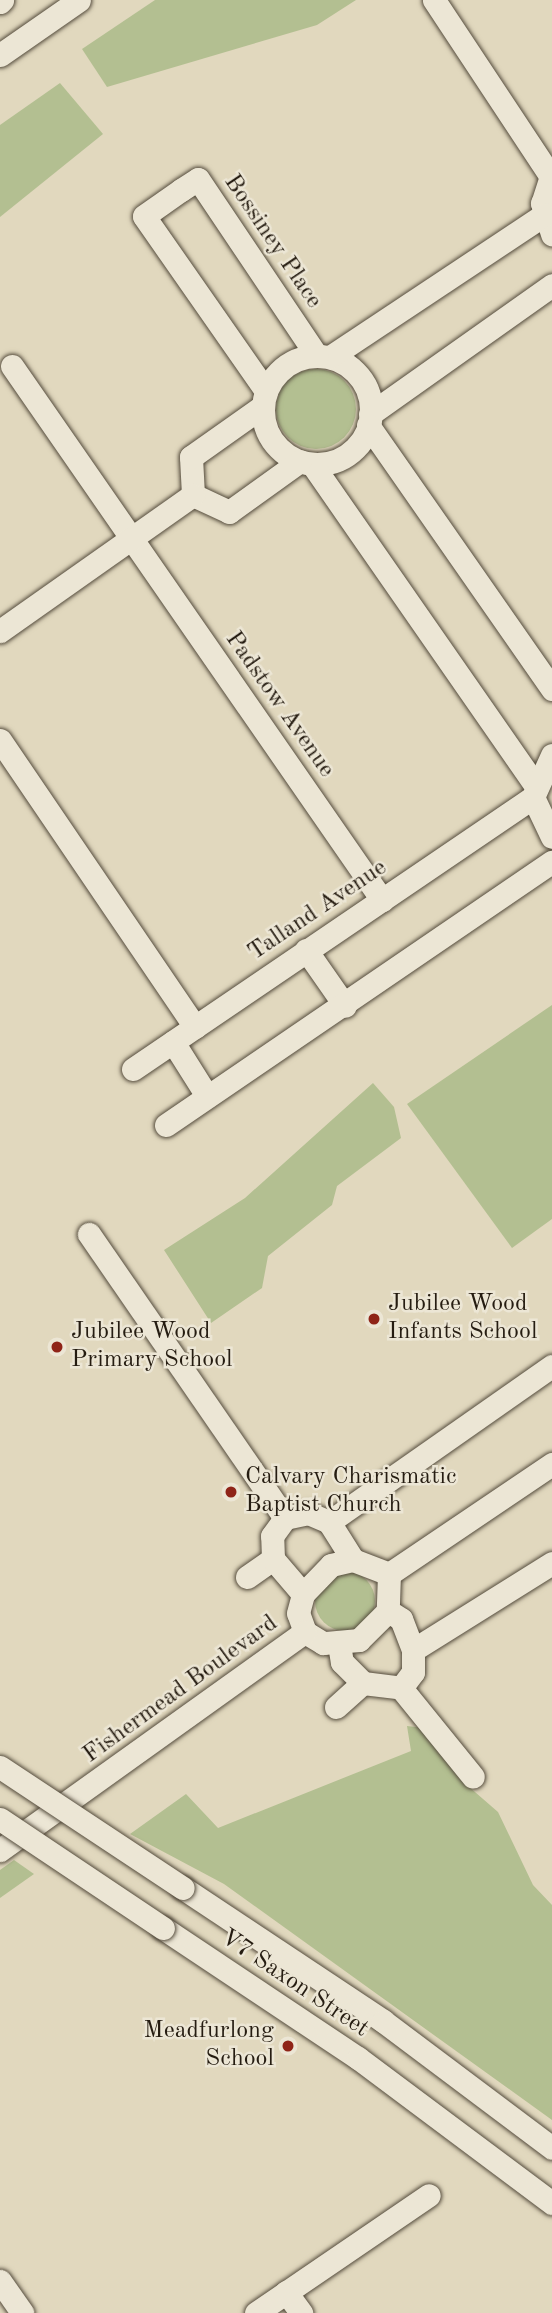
<!DOCTYPE html>
<style>
body{margin:0}
#map{position:relative;width:552px;height:2313px;overflow:hidden;background:#e1d8be;font-family:"Old Standard TT",serif}
div>[style]{position:absolute}
.green>*{inset:0;background:#b3bf91}
.round{border-radius:50%}
.roads{filter:drop-shadow(0 0 2px #544b3c) drop-shadow(0 0 2px #544b3c)}
.minor>*{height:23px;margin:-11.5px;padding:0 11.5px;transform-origin:11.5px;border-radius:11.5px;background:#ece6d5}
.minor>.ring{margin:-11.5px;padding:0;box-sizing:content-box;background:none;border:23px solid #ece6d5;border-radius:50%}
.bridges{filter:drop-shadow(0 0 2px #544b3c) drop-shadow(0 0 2px #544b3c)}
.minor-bridge>*{height:23px;margin:-11.5px;padding:0 11.5px;transform-origin:11.5px;border-radius:11.5px;background:#ece6d5}
.dots>*{width:19px;height:19px;translate:-50% -50%;box-sizing:border-box;border:4px solid #ece6d5;border-radius:50%}
span{translate:-50% -50%;white-space:nowrap;text-align:center;line-height:1.15;-webkit-text-stroke:5px #ece6d5;paint-order:stroke}
.street-label{font-size:24px;color:#251c11}
.poi-label{font-size:24px;color:#251c11}
.left{translate:0 -50%;text-align:left}
.right{translate:-100% -50%;text-align:right}
</style>
<div id="map">
<div class="green">
<i style="clip-path:polygon(155px 0,356px 0,317px 25px,107px 87px,82px 49px)"></i>
<i style="clip-path:polygon(60px 83px,103px 134px,0 217px,0 125px)"></i>
<i class="round" style="left:276px;top:369px;width:80px;height:80px"></i>
<i style="clip-path:polygon(552px 1005px,552px 1219px,512px 1248px,407px 1104px)"></i>
<i style="clip-path:polygon(373px 1083px,394px 1107px,401px 1138px,337px 1186px,332px 1205px,268px 1256px,262px 1288px,211px 1323px,164px 1250px,245px 1198px)"></i>
<i class="round" style="left:315px;top:1571px;width:60px;height:60px"></i>
<i style="clip-path:polygon(407px 1726px,424px 1728px,460px 1779px,498px 1812px,533px 1885px,552px 1905px,552px 2120px,224px 1884px,130px 1834px,186px 1794px,218px 1828px,411px 1751px)"></i>
<i style="clip-path:polygon(14px 1860px,34px 1874px,0 1898px,0 1870px)"></i>
</div>
<div class="roads">
<div class="minor">
<i style="left:434px;top:0;width:209px;rotate:56.5deg"></i>
<i style="left:0;top:2px;width:3px;rotate:-45deg"></i>
<i style="left:0;top:55px;width:96px;rotate:-34.8deg"></i>
<i style="left:552px;top:173px;width:32px;rotate:108deg"></i>
<i style="left:542px;top:203px;width:33px;rotate:72deg"></i>
<i class="ring" style="left:263px;top:356px;width:85px;height:85px"></i>
<i style="left:330px;top:357px;width:257px;rotate:-33.6deg"></i>
<i style="left:12px;top:366px;width:650px;rotate:55.28deg"></i>
<i style="left:266px;top:391px;width:213px;rotate:-124.9deg"></i>
<i style="left:144px;top:216px;width:45px;rotate:-35.1deg"></i>
<i style="left:181px;top:190px;width:20px;rotate:-33deg"></i>
<i style="left:198px;top:179px;width:213px;rotate:56.1deg"></i>
<i style="left:370px;top:414px;width:223px;rotate:-35.3deg"></i>
<i style="left:368px;top:425px;width:322px;rotate:55.1deg"></i>
<i style="left:312px;top:464px;width:389px;rotate:55.2deg"></i>
<i style="left:193px;top:495px;width:40px;rotate:25deg"></i>
<i style="left:229px;top:512px;width:87px;rotate:-35.7deg"></i>
<i style="left:193px;top:495px;width:38px;rotate:-93deg"></i>
<i style="left:191px;top:457px;width:88px;rotate:-35.3deg"></i>
<i style="left:0;top:631px;width:236px;rotate:-35.2deg"></i>
<i style="left:0;top:740px;width:347px;rotate:55.8deg"></i>
<i style="left:552px;top:755px;width:46px;rotate:114.3deg"></i>
<i style="left:533px;top:797px;width:44px;rotate:64.6deg"></i>
<i style="left:306px;top:950px;width:68px;rotate:55.1deg"></i>
<i style="left:173px;top:1042px;width:64px;rotate:57.8deg"></i>
<i style="left:133px;top:1069px;width:484px;rotate:-34.2deg"></i>
<i style="left:166px;top:1125px;width:467px;rotate:-34.3deg"></i>
<i style="left:89px;top:1234px;width:345px;rotate:55.4deg"></i>
<i style="left:329px;top:1522px;width:272px;rotate:-35deg"></i>
<i style="left:353px;top:1560px;width:39px;rotate:21deg"></i>
<i style="left:389px;top:1574px;width:37px;rotate:92deg"></i>
<i style="left:388px;top:1611px;width:41px;rotate:135deg"></i>
<i style="left:359px;top:1640px;width:36px;rotate:175deg"></i>
<i style="left:323px;top:1643px;width:21px;rotate:-149deg"></i>
<i style="left:305px;top:1632px;width:20px;rotate:-110deg"></i>
<i style="left:298px;top:1613px;width:20px;rotate:-75deg"></i>
<i style="left:303px;top:1594px;width:40px;rotate:-46deg"></i>
<i style="left:331px;top:1565px;width:23px;rotate:-13deg"></i>
<i style="left:389px;top:1574px;width:197px;rotate:-34deg"></i>
<i style="left:247px;top:1577px;width:32px;rotate:-35deg"></i>
<i style="left:303px;top:1594px;width:46px;rotate:-130.6deg"></i>
<i style="left:273px;top:1559px;width:23px;rotate:-92deg"></i>
<i style="left:272px;top:1536px;width:22px;rotate:-54deg"></i>
<i style="left:285px;top:1518px;width:24px;rotate:-12deg"></i>
<i style="left:308px;top:1513px;width:23px;rotate:23deg"></i>
<i style="left:329px;top:1522px;width:45px;rotate:57.7deg"></i>
<i style="left:339px;top:1644px;width:18px;rotate:81deg"></i>
<i style="left:342px;top:1662px;width:30px;rotate:45deg"></i>
<i style="left:363px;top:1683px;width:38px;rotate:7deg"></i>
<i style="left:401px;top:1688px;width:20px;rotate:-53deg"></i>
<i style="left:413px;top:1672px;width:22px;rotate:-90deg"></i>
<i style="left:413px;top:1650px;width:33px;rotate:-111deg"></i>
<i style="left:401px;top:1619px;width:15px;rotate:-148deg"></i>
<i style="left:413px;top:1650px;width:164px;rotate:-32deg"></i>
<i style="left:401px;top:1688px;width:114px;rotate:51deg"></i>
<i style="left:336px;top:1707px;width:36px;rotate:-42deg"></i>
<i style="left:0;top:1850px;width:375px;rotate:-35.6deg"></i>
<i style="left:183px;top:1888px;width:240px;rotate:33.6deg"></i>
<i style="left:383px;top:2021px;width:211px;rotate:36.9deg"></i>
<i style="left:163px;top:1928px;width:234px;rotate:33.7deg"></i>
<i style="left:358px;top:2058px;width:242px;rotate:36.8deg"></i>
<i style="left:0;top:2281px;width:39px;rotate:55deg"></i>
<i style="left:286px;top:2292px;width:26px;rotate:54deg"></i>
<i style="left:256px;top:2313px;width:209px;rotate:-34.3deg"></i>
</div>
</div>
<div class="bridges">
<div class="minor-bridge">
<i style="left:0;top:1767px;width:219px;rotate:33.5deg"></i>
<i style="left:0;top:1819px;width:196px;rotate:33.8deg"></i>
</div>
</div>
<div class="dots">
<i style="left:374px;top:1319px;background:#8f2418"></i>
<i style="left:57px;top:1347px;background:#8f2418"></i>
<i style="left:231px;top:1492px;background:#8f2418"></i>
<i style="left:288px;top:2046px;background:#8f2418"></i>
</div>
<div class="street-label">
<span style="left:272px;top:242px;rotate:56deg">Bossiney Place</span>
<span style="left:279px;top:705px;rotate:55deg">Padstow Avenue</span>
<span style="left:318px;top:911px;rotate:-34deg">Talland Avenue</span>
<span style="left:181px;top:1690px;rotate:-36deg">Fishermead Boulevard</span>
<span style="left:294px;top:1984px;rotate:34deg">V7 Saxon Street</span>
</div>
<div class="poi-label">
<span class="left" style="left:388px;top:1319px">Jubilee Wood<br>Infants School</span>
<span class="left" style="left:71px;top:1347px">Jubilee Wood<br>Primary School</span>
<span class="left" style="left:245px;top:1492px">Calvary Charismatic<br>Baptist Church</span>
<span class="right" style="left:274px;top:2046px">Meadfurlong<br>School</span>
</div>
</div>
